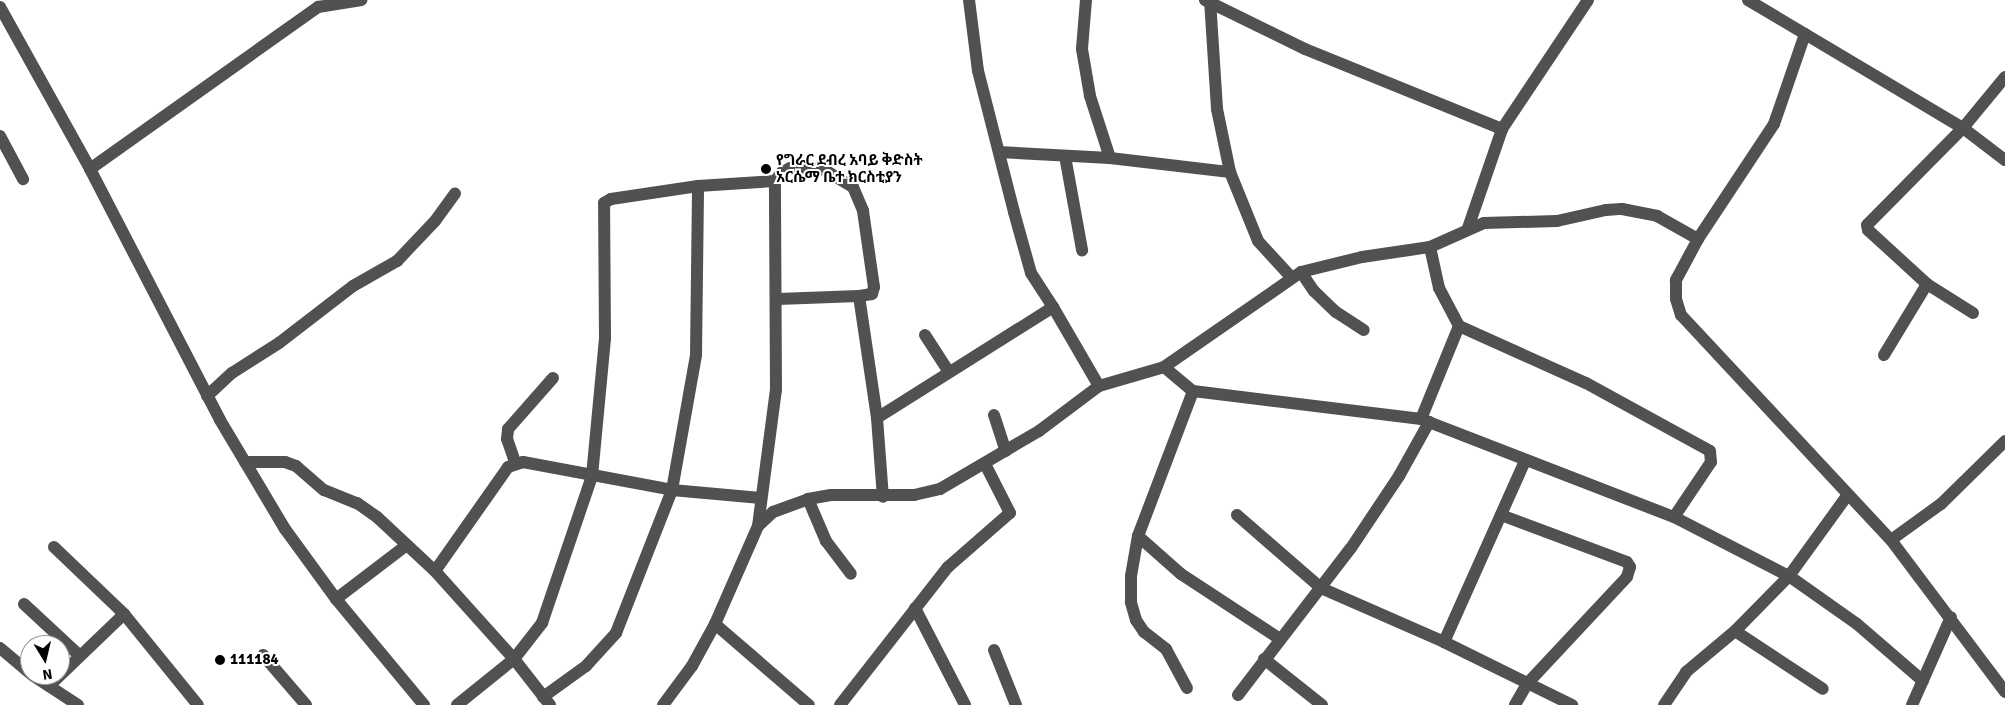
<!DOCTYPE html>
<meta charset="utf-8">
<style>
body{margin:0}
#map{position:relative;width:2005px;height:705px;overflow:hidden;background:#fff;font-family:Signika,"Noto Sans Ethiopic",sans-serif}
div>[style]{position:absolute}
.minor>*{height:12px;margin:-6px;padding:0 6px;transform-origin:6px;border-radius:6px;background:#515151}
.dots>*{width:14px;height:14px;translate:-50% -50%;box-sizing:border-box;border:2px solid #fff;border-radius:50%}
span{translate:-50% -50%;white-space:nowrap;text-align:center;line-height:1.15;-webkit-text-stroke:4px #fff;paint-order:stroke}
.poi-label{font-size:15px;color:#000;font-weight:700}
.left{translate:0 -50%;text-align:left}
.north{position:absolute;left:20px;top:635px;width:50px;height:50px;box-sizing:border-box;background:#fff;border:1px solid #999;border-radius:50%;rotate:171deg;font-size:14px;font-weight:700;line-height:20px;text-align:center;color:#000}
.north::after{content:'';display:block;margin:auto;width:18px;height:22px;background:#000;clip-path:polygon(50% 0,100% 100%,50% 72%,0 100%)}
</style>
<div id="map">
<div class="minor">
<i style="left:1086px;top:0;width:49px;rotate:94.7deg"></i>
<i style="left:1082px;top:49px;width:48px;rotate:80.3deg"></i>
<i style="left:1090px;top:96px;width:65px;rotate:72.1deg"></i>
<i style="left:1205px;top:0;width:111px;rotate:26.1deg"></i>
<i style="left:1305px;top:49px;width:213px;rotate:22.1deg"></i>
<i style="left:1210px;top:0;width:109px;rotate:86.3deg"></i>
<i style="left:1217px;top:109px;width:64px;rotate:78.3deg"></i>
<i style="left:1230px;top:172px;width:74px;rotate:67.9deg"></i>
<i style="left:1258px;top:241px;width:49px;rotate:47.5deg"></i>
<i style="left:1748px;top:0;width:250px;rotate:30.8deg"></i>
<i style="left:1963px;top:128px;width:53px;rotate:37.3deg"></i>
<i style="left:0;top:7px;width:185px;rotate:60.9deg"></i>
<i style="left:90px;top:169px;width:283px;rotate:62.6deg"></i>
<i style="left:220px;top:420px;width:127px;rotate:59.2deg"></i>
<i style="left:285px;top:529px;width:87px;rotate:53.9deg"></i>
<i style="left:336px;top:599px;width:138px;rotate:50.3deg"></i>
<i style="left:1805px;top:34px;width:95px;rotate:109deg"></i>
<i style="left:1774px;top:124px;width:138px;rotate:123.5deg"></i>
<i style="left:1698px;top:239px;width:47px;rotate:118.2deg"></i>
<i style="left:1676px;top:280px;width:19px;rotate:90deg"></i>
<i style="left:1676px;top:299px;width:17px;rotate:73deg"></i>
<i style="left:1681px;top:315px;width:308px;rotate:47deg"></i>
<i style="left:1891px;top:540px;width:190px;rotate:53.1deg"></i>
<i style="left:0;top:136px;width:49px;rotate:61.9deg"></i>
<i style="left:999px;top:152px;width:111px;rotate:3.1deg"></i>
<i style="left:1110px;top:158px;width:121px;rotate:6.7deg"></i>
<i style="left:1065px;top:156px;width:96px;rotate:79.7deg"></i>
<i style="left:90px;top:169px;width:280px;rotate:-35.4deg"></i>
<i style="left:318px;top:7px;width:44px;rotate:-9.2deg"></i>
<i style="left:1468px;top:228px;width:105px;rotate:-71deg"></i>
<i style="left:1502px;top:129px;width:155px;rotate:-56.3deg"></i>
<i style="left:1430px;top:247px;width:42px;rotate:77.6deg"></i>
<i style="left:1439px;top:288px;width:43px;rotate:62.2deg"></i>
<i style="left:1459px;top:326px;width:139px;rotate:24.2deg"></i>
<i style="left:1586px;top:383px;width:141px;rotate:28.7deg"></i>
<i style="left:1710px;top:451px;width:11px;rotate:85deg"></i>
<i style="left:1711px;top:462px;width:66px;rotate:123.9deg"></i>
<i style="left:1301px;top:272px;width:23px;rotate:56deg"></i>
<i style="left:1314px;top:291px;width:30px;rotate:44deg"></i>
<i style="left:1336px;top:312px;width:33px;rotate:33deg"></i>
<i style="left:778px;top:299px;width:81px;rotate:-2.1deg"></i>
<i style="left:859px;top:296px;width:123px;rotate:81.6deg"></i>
<i style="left:877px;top:418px;width:79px;rotate:85.7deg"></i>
<i style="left:1053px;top:307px;width:91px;rotate:59.8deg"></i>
<i style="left:1973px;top:313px;width:54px;rotate:-147.8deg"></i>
<i style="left:1927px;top:284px;width:80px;rotate:-137.5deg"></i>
<i style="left:1868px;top:230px;width:5px;rotate:-101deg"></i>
<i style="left:1867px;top:225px;width:136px;rotate:-45.3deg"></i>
<i style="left:1963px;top:128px;width:66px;rotate:-50.5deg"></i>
<i style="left:925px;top:335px;width:44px;rotate:57deg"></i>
<i style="left:1884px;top:355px;width:83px;rotate:-58.8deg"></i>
<i style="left:1164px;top:367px;width:38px;rotate:40deg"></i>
<i style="left:1193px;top:391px;width:230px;rotate:7deg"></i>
<i style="left:1421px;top:419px;width:271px;rotate:21.2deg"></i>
<i style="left:1674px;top:517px;width:129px;rotate:27.2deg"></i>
<i style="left:1789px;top:576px;width:83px;rotate:35.2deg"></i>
<i style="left:1857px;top:624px;width:87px;rotate:40.8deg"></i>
<i style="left:207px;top:396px;width:34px;rotate:-43deg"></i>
<i style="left:232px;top:373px;width:56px;rotate:-32.6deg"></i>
<i style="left:279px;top:343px;width:93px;rotate:-37.6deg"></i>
<i style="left:353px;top:286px;width:51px;rotate:-29.6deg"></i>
<i style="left:397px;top:261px;width:55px;rotate:-46.5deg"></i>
<i style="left:435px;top:221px;width:34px;rotate:-54deg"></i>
<i style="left:994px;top:415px;width:38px;rotate:72deg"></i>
<i style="left:877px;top:418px;width:208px;rotate:-32.2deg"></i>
<i style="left:1053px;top:307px;width:40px;rotate:-122.9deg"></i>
<i style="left:1031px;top:273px;width:63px;rotate:-105.6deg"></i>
<i style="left:1014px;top:212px;width:146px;rotate:-104.3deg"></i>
<i style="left:978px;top:71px;width:72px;rotate:-97.2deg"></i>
<i style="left:1421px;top:419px;width:100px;rotate:-67.8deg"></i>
<i style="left:245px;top:462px;width:40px"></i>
<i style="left:285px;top:462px;width:12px;rotate:20deg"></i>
<i style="left:296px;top:466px;width:37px;rotate:41deg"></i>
<i style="left:324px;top:490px;width:35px;rotate:22deg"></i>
<i style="left:357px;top:503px;width:24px;rotate:35deg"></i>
<i style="left:377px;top:517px;width:79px;rotate:43deg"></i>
<i style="left:515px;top:462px;width:24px;rotate:-109deg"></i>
<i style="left:507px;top:439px;width:10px;rotate:-84deg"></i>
<i style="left:508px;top:429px;width:68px;rotate:-48.6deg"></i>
<i style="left:808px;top:499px;width:46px;rotate:66.8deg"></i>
<i style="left:826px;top:541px;width:41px;rotate:52.9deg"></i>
<i style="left:1237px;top:515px;width:111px;rotate:41deg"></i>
<i style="left:1321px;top:588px;width:134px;rotate:23.7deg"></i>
<i style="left:1444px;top:642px;width:143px;rotate:26.2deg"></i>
<i style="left:1501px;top:515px;width:134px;rotate:20.5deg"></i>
<i style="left:1627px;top:562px;width:6px;rotate:59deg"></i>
<i style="left:1630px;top:567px;width:10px;rotate:107deg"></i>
<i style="left:1627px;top:577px;width:146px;rotate:133.1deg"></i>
<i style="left:1527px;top:684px;width:24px;rotate:120deg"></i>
<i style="left:758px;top:526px;width:21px;rotate:-43deg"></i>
<i style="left:773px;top:512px;width:37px;rotate:-20deg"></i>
<i style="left:808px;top:499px;width:23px;rotate:-10deg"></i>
<i style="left:831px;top:495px;width:83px"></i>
<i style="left:914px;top:495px;width:27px;rotate:-13deg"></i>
<i style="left:940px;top:489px;width:115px;rotate:-30.4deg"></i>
<i style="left:1039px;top:431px;width:75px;rotate:-36.9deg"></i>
<i style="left:1099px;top:386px;width:68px;rotate:-16.3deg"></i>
<i style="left:1164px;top:367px;width:167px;rotate:-34.7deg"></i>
<i style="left:1301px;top:272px;width:63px;rotate:-13.8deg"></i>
<i style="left:1362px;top:257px;width:69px;rotate:-8.4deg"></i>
<i style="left:1430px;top:247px;width:59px;rotate:-24deg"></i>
<i style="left:1484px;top:223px;width:73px;rotate:-1.6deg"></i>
<i style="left:1557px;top:221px;width:50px;rotate:-12.7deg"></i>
<i style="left:1606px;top:210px;width:16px;rotate:-4deg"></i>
<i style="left:1622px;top:209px;width:36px;rotate:11deg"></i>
<i style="left:1657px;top:216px;width:47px;rotate:29.3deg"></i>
<i style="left:1138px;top:536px;width:57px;rotate:41.5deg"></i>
<i style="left:1181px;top:574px;width:118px;rotate:33.3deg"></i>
<i style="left:1891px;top:540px;width:62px;rotate:-35.8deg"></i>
<i style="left:1941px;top:504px;width:90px;rotate:-44.5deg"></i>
<i style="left:54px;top:547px;width:97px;rotate:43.7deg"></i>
<i style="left:124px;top:614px;width:117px;rotate:50.9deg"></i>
<i style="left:336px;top:599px;width:89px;rotate:-37.3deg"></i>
<i style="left:24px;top:604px;width:76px;rotate:42.9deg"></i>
<i style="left:915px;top:608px;width:109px;rotate:62.7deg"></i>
<i style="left:715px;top:624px;width:124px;rotate:40.8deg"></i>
<i style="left:1735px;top:631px;width:105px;rotate:33.4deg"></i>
<i style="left:1444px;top:642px;width:198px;rotate:-65.9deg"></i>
<i style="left:0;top:648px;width:39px;rotate:40deg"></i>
<i style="left:994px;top:650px;width:59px;rotate:68.2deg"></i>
<i style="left:263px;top:655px;width:66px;rotate:49.3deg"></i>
<i style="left:1264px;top:659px;width:74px;rotate:38.4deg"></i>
<i style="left:32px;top:675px;width:55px;rotate:33.1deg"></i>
<i style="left:49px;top:686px;width:104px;rotate:-43.8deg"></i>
<i style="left:1187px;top:688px;width:44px;rotate:-118.3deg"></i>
<i style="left:1166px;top:649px;width:28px;rotate:-142deg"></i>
<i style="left:1144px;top:632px;width:14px;rotate:-124deg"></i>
<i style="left:1136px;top:620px;width:19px;rotate:-106deg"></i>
<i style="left:1131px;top:602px;width:26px;rotate:-90deg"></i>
<i style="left:1131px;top:576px;width:41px;rotate:-80.1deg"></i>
<i style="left:1138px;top:536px;width:155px;rotate:-69.2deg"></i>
<i style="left:1238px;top:695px;width:185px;rotate:-52.5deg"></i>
<i style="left:1351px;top:548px;width:87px;rotate:-56.3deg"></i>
<i style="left:1399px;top:476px;width:62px;rotate:-60.9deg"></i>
<i style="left:543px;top:697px;width:53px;rotate:-35.8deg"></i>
<i style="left:586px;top:666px;width:45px;rotate:-47.7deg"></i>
<i style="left:616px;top:633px;width:154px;rotate:-68.6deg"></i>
<i style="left:672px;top:490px;width:137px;rotate:-79.9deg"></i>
<i style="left:696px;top:355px;width:169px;rotate:-89.3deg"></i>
<i style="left:457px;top:705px;width:73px;rotate:-38.9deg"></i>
<i style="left:514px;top:659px;width:46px;rotate:-52.1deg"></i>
<i style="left:542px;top:623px;width:155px;rotate:-71.2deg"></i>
<i style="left:592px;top:476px;width:139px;rotate:-84.6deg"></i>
<i style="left:605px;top:338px;width:135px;rotate:-90.4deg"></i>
<i style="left:604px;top:203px;width:8px;rotate:-30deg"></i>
<i style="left:611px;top:199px;width:88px;rotate:-8.5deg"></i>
<i style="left:698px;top:186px;width:77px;rotate:-3.7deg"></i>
<i style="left:550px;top:705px;width:58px;rotate:-128deg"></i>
<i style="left:514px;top:659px;width:118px;rotate:-131.9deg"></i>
<i style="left:435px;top:571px;width:127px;rotate:-54.9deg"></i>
<i style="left:508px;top:467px;width:16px;rotate:-18deg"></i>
<i style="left:523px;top:462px;width:152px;rotate:10.6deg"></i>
<i style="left:672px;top:490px;width:89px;rotate:5.1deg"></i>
<i style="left:663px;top:705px;width:49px;rotate:-53.4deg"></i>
<i style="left:692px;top:666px;width:48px;rotate:-61.3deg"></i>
<i style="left:715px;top:624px;width:107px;rotate:-66.3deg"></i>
<i style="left:758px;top:526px;width:137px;rotate:-82.5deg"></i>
<i style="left:776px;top:390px;width:209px;rotate:-90.3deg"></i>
<i style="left:775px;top:181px;width:10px;rotate:-53deg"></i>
<i style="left:781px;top:173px;width:10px;rotate:-29deg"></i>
<i style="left:790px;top:168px;width:33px;rotate:2deg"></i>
<i style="left:823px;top:169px;width:35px;rotate:31deg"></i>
<i style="left:853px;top:187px;width:26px;rotate:67deg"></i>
<i style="left:863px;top:211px;width:77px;rotate:81.8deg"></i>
<i style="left:874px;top:287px;width:7px;rotate:106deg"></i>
<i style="left:872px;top:294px;width:13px;rotate:171deg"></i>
<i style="left:840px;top:705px;width:175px;rotate:-52deg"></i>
<i style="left:948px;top:567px;width:82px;rotate:-41.1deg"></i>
<i style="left:1010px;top:513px;width:55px;rotate:-117deg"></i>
<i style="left:1664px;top:705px;width:40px;rotate:-56deg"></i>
<i style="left:1686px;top:672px;width:64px;rotate:-39.9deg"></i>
<i style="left:1735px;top:631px;width:77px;rotate:-45.5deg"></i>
<i style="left:1789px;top:576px;width:99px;rotate:-54.1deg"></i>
<i style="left:1912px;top:705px;width:96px;rotate:-66.1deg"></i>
</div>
<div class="dots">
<i style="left:766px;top:169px;background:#000"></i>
<i style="left:220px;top:660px;background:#000"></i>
</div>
<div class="poi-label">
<span class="left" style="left:776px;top:169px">የግራር ደብረ አባይ ቅድስት<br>አርሴማ ቤተ ክርስቲያን</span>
<span class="left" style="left:230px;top:660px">111184</span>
</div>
<div class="north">N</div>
</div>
